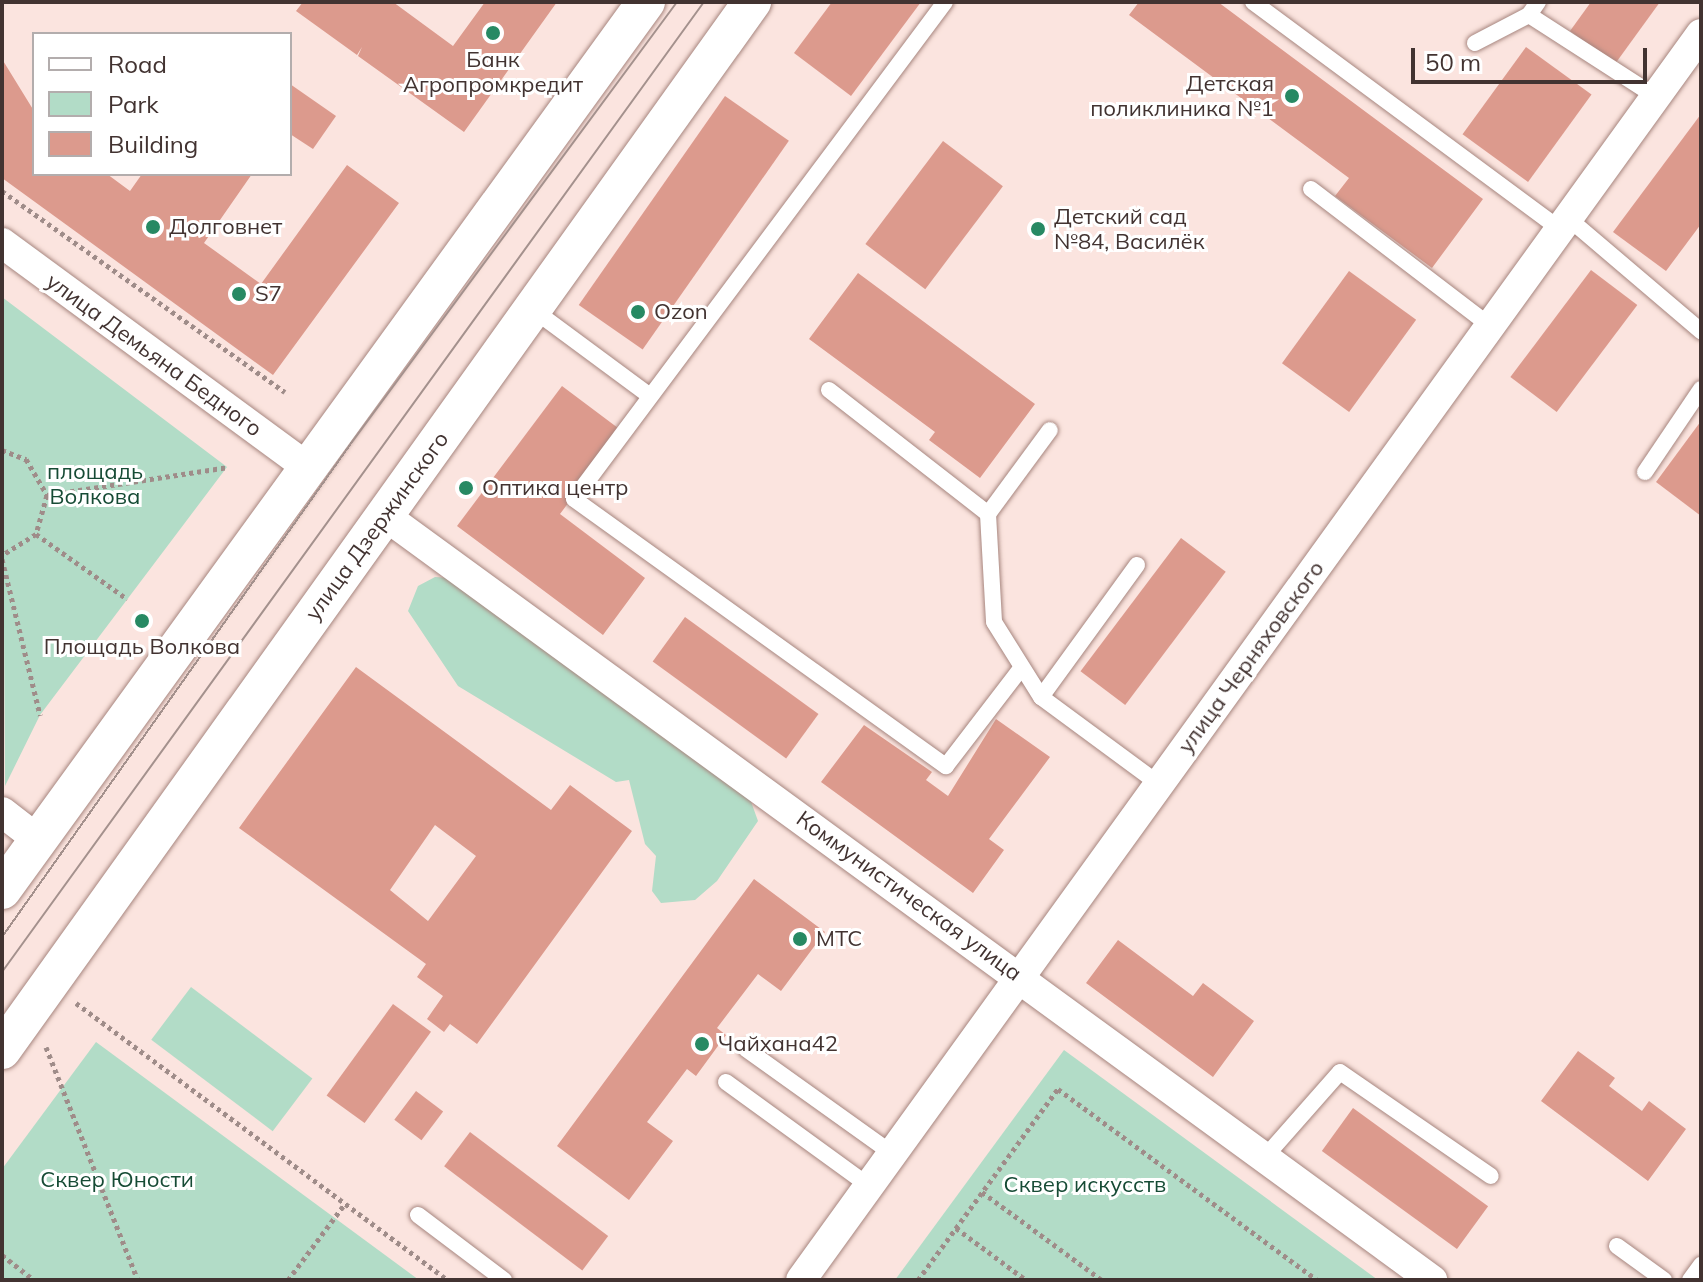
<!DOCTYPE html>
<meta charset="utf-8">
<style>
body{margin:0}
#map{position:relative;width:1703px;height:1282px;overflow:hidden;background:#fbe4df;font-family:Mulish,sans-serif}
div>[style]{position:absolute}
.green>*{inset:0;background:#b2dcc7;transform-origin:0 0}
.building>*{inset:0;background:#dc9a8d;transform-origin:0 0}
.path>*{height:5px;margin-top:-2.5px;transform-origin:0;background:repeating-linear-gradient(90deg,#9f8c89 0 4px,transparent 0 8px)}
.roads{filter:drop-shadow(0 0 2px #a7867f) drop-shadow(0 0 2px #a7867f)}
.service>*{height:16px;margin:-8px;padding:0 8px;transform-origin:8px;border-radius:8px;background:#fff}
.minor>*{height:30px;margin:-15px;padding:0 15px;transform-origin:15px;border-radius:15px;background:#fff}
.tertiary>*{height:38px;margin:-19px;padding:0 19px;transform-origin:19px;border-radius:19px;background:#fff}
.tram>*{height:2px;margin:-1px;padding:0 1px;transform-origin:1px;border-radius:1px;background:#a4918d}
.dots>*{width:22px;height:22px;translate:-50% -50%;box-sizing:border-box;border:4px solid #fff;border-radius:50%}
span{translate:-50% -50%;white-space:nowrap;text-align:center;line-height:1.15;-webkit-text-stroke:6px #fff;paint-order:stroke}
.poi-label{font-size:22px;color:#423331}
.right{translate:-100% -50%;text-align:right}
.left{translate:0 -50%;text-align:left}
.street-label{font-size:22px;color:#423331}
.park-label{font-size:22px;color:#164b35}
.frame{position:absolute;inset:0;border:4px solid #423331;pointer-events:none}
.legend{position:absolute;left:32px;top:32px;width:260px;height:144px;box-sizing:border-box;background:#fff;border:2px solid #b3adad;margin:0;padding:10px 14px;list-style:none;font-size:24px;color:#423331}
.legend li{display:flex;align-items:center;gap:16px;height:40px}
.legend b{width:40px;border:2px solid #b3adad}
.scale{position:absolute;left:1411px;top:48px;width:236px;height:36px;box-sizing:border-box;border:4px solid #423331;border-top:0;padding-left:10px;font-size:24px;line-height:28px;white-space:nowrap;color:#423331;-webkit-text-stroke:6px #fff;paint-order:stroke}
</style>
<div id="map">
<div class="green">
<i style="clip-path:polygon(2px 297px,227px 467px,40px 715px,5px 786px)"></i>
<i style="clip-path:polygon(435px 577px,451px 578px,749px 796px,758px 821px,717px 881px,695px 900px,661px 903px,652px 891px,656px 856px,645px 844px,629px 780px,616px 782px,458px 686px,408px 611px,418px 586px)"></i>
<i style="left:191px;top:987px;width:152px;height:66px;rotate:37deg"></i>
<i style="clip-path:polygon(96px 1042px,419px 1280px,2px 1280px,2px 1169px)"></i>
<i style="clip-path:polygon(1064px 1050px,1378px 1280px,895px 1280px)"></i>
</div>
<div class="building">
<i style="clip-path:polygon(303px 2px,393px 2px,453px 46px,485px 2px,557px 2px,464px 132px,358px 56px,362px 47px,357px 55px,296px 11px)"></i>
<i style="clip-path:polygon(832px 2px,921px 2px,851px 96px,794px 53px)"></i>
<i style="clip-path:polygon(1139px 2px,1218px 2px,1483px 199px,1432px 268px,1335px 196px,1349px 178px,1129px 15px)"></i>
<i style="clip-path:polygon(1591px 2px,1660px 2px,1615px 64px,1570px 31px)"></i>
<i style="left:1526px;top:47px;width:81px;height:108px;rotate:36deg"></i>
<i style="clip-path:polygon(2px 59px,34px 111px,34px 174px,107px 174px,130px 191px,142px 174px,252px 174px,204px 243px,261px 284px,347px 165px,399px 203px,273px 375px,2px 178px)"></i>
<i style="clip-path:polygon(290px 84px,336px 116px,313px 149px,290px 134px)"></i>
<i style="left:725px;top:96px;width:78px;height:255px;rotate:35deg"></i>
<i style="clip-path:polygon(1701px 114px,1701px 224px,1666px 271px,1613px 232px)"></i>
<i style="left:943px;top:141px;width:75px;height:129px;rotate:37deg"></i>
<i style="left:1591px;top:270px;width:58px;height:134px;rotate:37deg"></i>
<i style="left:1349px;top:271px;width:83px;height:114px;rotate:36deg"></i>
<i style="clip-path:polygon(858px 273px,1035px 404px,980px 478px,929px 440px,935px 432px,809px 339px)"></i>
<i style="clip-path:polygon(562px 386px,622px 431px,560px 514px,645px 578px,603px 635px,457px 526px)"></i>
<i style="clip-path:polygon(1701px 421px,1701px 516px,1656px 482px)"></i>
<i style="left:1181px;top:538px;width:56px;height:167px;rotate:37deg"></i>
<i style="left:685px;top:617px;width:165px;height:55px;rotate:36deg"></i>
<i style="clip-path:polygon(evenodd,356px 667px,551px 810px,570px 785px,632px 831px,477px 1044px,450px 1024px,444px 1032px,427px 1019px,443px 996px,417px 977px,426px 964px,239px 828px,356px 667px,435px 825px,476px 856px,428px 921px,390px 890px,435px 825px)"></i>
<i style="clip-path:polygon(996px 719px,1050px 757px,989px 839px,1004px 850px,973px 893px,821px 782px,864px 725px,932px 772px,926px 780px,948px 796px)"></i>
<i style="clip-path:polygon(754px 879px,825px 932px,781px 991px,758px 974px,717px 1028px,726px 1035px,696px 1076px,687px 1069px,647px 1122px,673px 1141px,629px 1200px,557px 1146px)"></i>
<i style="clip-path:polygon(1118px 940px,1193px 996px,1203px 983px,1254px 1021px,1213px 1077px,1086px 983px)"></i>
<i style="left:393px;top:1004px;width:47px;height:113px;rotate:36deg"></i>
<i style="clip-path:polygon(1578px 1051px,1615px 1078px,1609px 1086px,1642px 1111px,1649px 1101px,1686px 1129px,1648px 1181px,1541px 1101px)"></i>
<i style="left:416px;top:1091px;width:34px;height:36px;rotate:37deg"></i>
<i style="left:1353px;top:1108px;width:167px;height:53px;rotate:36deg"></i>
<i style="left:470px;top:1132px;width:173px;height:43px;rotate:37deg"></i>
</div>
<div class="path">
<i style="left:2px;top:191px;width:347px;rotate:35.4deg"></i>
<i style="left:2px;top:450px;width:26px;rotate:21deg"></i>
<i style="left:26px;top:459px;width:42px;rotate:59.7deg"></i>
<i style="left:47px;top:495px;width:41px;rotate:105.8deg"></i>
<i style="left:36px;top:534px;width:40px;rotate:148deg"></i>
<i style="left:47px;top:495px;width:182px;rotate:-8.8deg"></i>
<i style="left:36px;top:534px;width:112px;rotate:35.5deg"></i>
<i style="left:2px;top:559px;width:161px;rotate:76.3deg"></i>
<i style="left:76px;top:1003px;width:463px;rotate:36.7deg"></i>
<i style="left:46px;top:1047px;width:251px;rotate:68.5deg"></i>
<i style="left:982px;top:1192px;width:149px;rotate:36.3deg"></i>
<i style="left:956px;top:1228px;width:87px;rotate:36.6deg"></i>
<i style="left:2px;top:1255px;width:41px;rotate:38deg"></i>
<i style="left:288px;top:1280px;width:94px;rotate:-53.3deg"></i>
<i style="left:918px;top:1280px;width:237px;rotate:-53.8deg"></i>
<i style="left:1058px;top:1089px;width:322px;rotate:36.4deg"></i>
</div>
<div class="roads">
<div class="service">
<i style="left:945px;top:2px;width:620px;rotate:126.74deg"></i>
<i style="left:574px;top:499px;width:458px;rotate:35.7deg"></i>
<i style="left:946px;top:766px;width:120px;rotate:-52.5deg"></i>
<i style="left:1253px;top:2px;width:382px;rotate:36.5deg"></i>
<i style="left:1538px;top:2px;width:16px;rotate:125deg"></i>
<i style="left:1529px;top:15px;width:151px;rotate:32.8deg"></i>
<i style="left:1475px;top:43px;width:61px;rotate:-27.4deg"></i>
<i style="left:1311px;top:189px;width:225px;rotate:37.4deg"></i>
<i style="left:1568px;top:218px;width:175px;rotate:40.4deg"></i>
<i style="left:531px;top:308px;width:148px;rotate:36.5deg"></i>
<i style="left:829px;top:390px;width:202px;rotate:37.9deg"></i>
<i style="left:988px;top:514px;width:108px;rotate:86.8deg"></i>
<i style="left:994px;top:622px;width:89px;rotate:57.9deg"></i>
<i style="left:1645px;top:472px;width:100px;rotate:-56deg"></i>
<i style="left:988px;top:514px;width:104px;rotate:-53.6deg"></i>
<i style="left:1137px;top:565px;width:163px;rotate:126deg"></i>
<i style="left:1041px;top:697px;width:147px;rotate:36.4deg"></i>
<i style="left:746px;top:1049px;width:178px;rotate:35.6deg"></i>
<i style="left:726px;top:1082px;width:175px;rotate:36deg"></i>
<i style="left:1265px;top:1157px;width:113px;rotate:-48.6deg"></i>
<i style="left:1340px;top:1072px;width:183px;rotate:34.6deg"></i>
<i style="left:418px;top:1215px;width:108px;rotate:37.1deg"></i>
<i style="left:1617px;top:1246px;width:58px;rotate:35.9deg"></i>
<i style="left:1690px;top:1280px;width:19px;rotate:-54deg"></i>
</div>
<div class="minor">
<i style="left:2px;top:243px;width:378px;rotate:36.3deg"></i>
<i style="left:384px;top:515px;width:1298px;rotate:36.13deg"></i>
<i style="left:2px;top:812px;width:44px;rotate:37.6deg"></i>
<i style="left:801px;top:1280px;width:1537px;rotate:-54.16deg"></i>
</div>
<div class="tertiary">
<i style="left:2px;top:890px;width:1097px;rotate:-54.05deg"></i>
<i style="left:2px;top:1050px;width:1289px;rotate:-54.41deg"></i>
</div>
</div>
<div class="tram">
<i style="left:2px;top:937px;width:606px;rotate:-54.74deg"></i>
<i style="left:352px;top:442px;width:547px;rotate:-53.55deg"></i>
<i style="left:2px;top:972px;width:1197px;rotate:-54.11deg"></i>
</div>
<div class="dots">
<i style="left:493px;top:33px;background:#278963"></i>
<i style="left:1292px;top:96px;background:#278963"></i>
<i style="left:153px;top:227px;background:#278963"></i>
<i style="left:1038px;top:229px;background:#278963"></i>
<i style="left:239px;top:294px;background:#278963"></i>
<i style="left:638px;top:312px;background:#278963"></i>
<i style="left:466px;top:488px;background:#278963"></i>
<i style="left:142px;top:621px;background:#278963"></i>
<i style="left:800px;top:939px;background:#278963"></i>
<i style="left:702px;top:1044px;background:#278963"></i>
</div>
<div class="poi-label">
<span style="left:493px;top:72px">Банк<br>Агропромкредит</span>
<span class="right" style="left:1274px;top:96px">Детская<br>поликлиника №1</span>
<span class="left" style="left:1054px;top:229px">Детский сад<br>№84, Василёк</span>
<span class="left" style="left:169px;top:227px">Долговнет</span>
<span class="left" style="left:255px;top:294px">S7</span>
<span class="left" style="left:654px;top:312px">Ozon</span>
<span class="left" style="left:482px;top:488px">Оптика центр</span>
<span style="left:142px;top:647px">Площадь Волкова</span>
<span class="left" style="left:816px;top:939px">МТС</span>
<span class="left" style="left:718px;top:1044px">Чайхана42</span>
</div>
<div class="street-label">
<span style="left:154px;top:355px;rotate:36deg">улица Демьяна Бедного</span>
<span style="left:377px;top:526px;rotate:-54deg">улица Дзержинского</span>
<span style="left:1251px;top:657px;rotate:-54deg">улица Черняховского</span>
<span style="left:909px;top:896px;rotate:36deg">Коммунистическая улица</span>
</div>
<div class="park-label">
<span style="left:95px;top:484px">площадь<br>Волкова</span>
<span style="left:117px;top:1180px">Сквер Юности</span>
<span style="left:1085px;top:1185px">Сквер искусств</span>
</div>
<div class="frame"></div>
<ul class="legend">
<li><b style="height:10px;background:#fff"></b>Road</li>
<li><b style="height:22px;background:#b2dcc7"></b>Park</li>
<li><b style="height:22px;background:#dc9a8d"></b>Building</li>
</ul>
<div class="scale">50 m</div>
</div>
